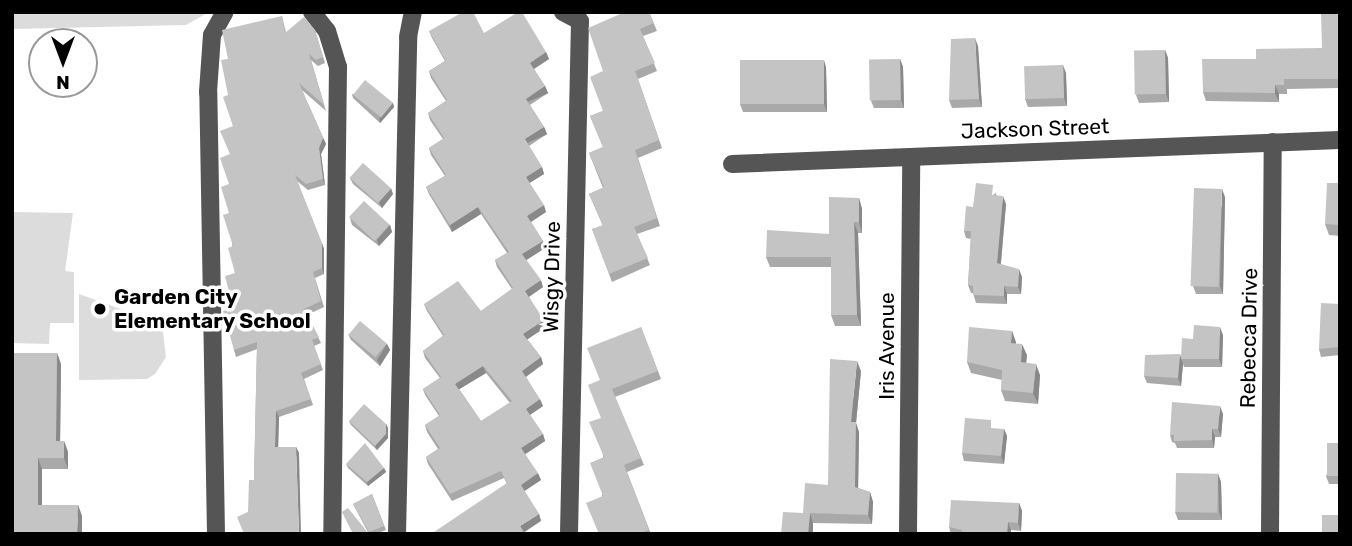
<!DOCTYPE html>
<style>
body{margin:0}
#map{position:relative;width:1352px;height:546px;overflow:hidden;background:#fff;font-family:Rubik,sans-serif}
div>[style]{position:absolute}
.green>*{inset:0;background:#dcdcdc}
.minor>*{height:18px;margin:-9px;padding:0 9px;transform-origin:9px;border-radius:9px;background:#555}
.wall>*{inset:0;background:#a9a9a9}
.shaded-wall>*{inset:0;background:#898989;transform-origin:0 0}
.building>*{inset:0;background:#c4c4c4;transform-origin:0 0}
.dots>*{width:19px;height:19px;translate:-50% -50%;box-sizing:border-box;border:4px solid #fff;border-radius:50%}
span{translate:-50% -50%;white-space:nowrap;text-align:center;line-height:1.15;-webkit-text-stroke:7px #fff;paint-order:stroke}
.street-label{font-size:21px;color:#000}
.poi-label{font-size:21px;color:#000;font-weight:700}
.left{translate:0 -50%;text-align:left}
.frame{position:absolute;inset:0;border:14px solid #000;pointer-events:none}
.north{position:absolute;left:28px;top:28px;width:70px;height:70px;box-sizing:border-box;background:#fff;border:2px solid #999;border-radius:50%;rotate:180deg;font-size:19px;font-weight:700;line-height:28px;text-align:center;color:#000}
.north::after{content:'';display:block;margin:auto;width:24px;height:32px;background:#000;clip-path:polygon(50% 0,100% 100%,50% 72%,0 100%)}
</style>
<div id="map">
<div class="green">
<i style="clip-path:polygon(12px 12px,209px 12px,186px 25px,12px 29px)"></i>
<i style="clip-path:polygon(12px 212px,73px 213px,65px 271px,74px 272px,74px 323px,50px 323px,49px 344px,12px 343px)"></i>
<i style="clip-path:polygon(79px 294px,162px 324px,166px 357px,155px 374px,147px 379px,79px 380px)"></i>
</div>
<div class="minor">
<i style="left:312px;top:12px;width:24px;rotate:52deg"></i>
<i style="left:327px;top:31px;width:38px;rotate:73deg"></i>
<i style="left:338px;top:67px;width:467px;rotate:90.7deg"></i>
<i style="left:563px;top:12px;width:19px;rotate:28deg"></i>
<i style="left:580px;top:21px;width:513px;rotate:91.23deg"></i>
<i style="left:732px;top:164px;width:608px;rotate:-2.26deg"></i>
<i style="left:216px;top:534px;width:442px;rotate:-91deg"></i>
<i style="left:208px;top:92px;width:57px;rotate:-86deg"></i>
<i style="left:212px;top:35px;width:26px;rotate:-61deg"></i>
<i style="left:397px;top:534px;width:497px;rotate:-88.7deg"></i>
<i style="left:408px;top:37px;width:25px;rotate:-79deg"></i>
<i style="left:908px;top:534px;width:376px;rotate:-89.5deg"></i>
<i style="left:1270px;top:534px;width:392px;rotate:-89.6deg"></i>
</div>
<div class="wall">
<i style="clip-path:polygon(649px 12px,657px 31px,643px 36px,657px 71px,638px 79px,662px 148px,638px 158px,660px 226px,637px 234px,650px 265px,612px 282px,592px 229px,603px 226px,589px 194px,603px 188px,589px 153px,603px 147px,590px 116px,603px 111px,603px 71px)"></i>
<i style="clip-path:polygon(1340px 13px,1340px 89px,1339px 88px,1287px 89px,1287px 94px,1279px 94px,1279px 102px,1206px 101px,1203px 92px,1256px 59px,1322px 48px)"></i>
<i style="clip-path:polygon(282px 16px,286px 33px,315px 30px,325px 63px,318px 66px,311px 60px,326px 111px,302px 90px,326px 144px,321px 154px,325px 185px,308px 190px,297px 181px,324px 249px,324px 274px,315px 278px,324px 307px,307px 315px,321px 343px,314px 346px,323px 370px,304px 379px,313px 405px,279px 417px,278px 447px,296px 447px,299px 453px,248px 512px,254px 480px,257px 349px,236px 357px,234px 350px,233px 308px,235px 273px,229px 213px,229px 184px,230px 154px,233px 126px,228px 95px,228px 59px)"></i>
<i style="clip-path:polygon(evenodd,429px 31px,484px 33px,546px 52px,549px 59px,534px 69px,545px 86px,548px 93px,530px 105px,544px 127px,547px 134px,529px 146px,542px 167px,544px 174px,529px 183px,546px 212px,531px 222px,543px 241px,545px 248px,526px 260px,543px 287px,529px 297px,546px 327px,527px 339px,541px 357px,543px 364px,526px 377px,543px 406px,530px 415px,543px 434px,545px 441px,525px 454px,541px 480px,524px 491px,539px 514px,541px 521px,507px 484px,504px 478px,452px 501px,428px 464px,426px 457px,438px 449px,427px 432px,425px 425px,439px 416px,425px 395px,423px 389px,440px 378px,425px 358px,423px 351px,443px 336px,427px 311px,424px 304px,481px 311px,512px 289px,497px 267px,495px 260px,507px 253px,481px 214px,452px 232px,429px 194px,426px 187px,445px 176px,431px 155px,429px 148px,443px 139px,430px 120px,428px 113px,446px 101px,431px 78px,429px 71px,445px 61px,432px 38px,429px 31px,486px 373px,510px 403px,481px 421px,459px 389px,486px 373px)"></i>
<i style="clip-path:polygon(978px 46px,982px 107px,952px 108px,949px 100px)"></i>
<i style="clip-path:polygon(1165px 50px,1168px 58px,1169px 102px,1139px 103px,1136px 95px)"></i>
<i style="clip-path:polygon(900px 59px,903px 67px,904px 108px,874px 108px,871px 101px)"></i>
<i style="clip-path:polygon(826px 67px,827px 112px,743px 112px,740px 104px)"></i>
<i style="clip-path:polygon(1066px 73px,1067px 106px,1028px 107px,1025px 99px)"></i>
<i style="clip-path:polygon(352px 94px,393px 103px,394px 107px,380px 123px,353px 98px)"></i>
<i style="clip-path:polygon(350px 178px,393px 194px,382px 208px,353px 184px)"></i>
<i style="clip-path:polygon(1340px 183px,1340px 236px,1329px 235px,1325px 224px)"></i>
<i style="clip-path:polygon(996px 193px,996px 195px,1006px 204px,1001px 264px,1022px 277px,1021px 294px,1007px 294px,1007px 304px,976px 303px,973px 293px,971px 293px,968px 285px,971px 239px,966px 238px,964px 231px,973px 207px)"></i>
<i style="clip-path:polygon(1225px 197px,1223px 294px,1196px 294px,1193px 286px)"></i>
<i style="clip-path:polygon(859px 198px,862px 209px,862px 233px,858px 233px,861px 326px,835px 326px,831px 315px,831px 267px,770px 267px,766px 257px,829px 234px)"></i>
<i style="clip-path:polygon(350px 218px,390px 225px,392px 232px,379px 246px,352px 225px)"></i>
<i style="clip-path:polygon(1340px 304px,1340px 355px,1321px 357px,1319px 349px)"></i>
<i style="clip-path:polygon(641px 327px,661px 379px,615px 397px,644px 465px,627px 472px,651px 534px,599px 534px,602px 496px,603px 457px,599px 381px)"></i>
<i style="clip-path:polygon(1012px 331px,1016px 344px,1027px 355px,1026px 363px,1040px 375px,1038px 404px,1005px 401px,1001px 390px,1002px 380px,971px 373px,967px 362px)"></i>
<i style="clip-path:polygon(348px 334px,387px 344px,390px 350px,380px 366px,351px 340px)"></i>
<i style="clip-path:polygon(1223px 335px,1222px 367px,1184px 367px,1183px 364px,1181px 386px,1147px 383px,1144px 376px,1181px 357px,1193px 339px)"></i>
<i style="clip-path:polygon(57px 353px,61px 364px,60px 441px,64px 441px,68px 452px,68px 469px,42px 469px,42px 505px,78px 505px,82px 516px,12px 534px)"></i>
<i style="clip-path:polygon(861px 371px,856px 423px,859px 432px,858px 488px,870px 492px,873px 502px,872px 524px,813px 523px,813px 534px,781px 534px,803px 513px,828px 485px)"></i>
<i style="clip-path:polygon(1223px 414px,1221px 437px,1215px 437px,1214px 448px,1177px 448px,1175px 443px,1172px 442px,1170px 435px)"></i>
<i style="clip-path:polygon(349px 421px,386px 424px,388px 428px,388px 438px,377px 450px,351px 425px)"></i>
<i style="clip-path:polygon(1004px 429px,1007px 436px,1004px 464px,964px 461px,962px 453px)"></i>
<i style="clip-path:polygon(1340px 443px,1340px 484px,1329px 484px,1326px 476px)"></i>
<i style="clip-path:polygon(346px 464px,384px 468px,386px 472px,368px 486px,348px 468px)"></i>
<i style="clip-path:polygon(1218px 474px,1221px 482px,1222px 520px,1178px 520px,1175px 512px)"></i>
<i style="clip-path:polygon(372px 494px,386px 530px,376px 534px,352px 534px,369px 534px,353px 504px)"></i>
<i style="clip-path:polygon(1019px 503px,1022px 511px,1021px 531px,1011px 530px,1011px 534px,951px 534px,949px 527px)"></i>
</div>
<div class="shaded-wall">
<i style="clip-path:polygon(975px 38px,978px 46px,982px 107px,979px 99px)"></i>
<i style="clip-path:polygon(1165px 50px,1168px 58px,1169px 102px,1166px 94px)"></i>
<i style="clip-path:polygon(546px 52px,549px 59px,532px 70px,530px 63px)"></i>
<i style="clip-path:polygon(900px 59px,903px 67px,904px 108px,901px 100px)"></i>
<i style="clip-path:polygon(824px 60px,826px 67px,827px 112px,824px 104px)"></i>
<i style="clip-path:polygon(1063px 65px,1066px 73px,1067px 106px,1064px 98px)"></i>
<i style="clip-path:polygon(1275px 85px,1279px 94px,1279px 102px,1275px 93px)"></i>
<i style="left:545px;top:86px;width:8px;height:23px;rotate:67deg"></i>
<i style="clip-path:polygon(393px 103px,394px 107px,380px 123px,379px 119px)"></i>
<i style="left:544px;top:127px;width:8px;height:22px;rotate:67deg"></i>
<i style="clip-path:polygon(323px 138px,326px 144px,321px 154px,325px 185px,323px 179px,319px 148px)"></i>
<i style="clip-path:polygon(542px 167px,544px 174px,528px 184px,526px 177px)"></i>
<i style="clip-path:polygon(391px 188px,393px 194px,382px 208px,379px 202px)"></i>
<i style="clip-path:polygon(1222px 189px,1225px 197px,1223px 294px,1220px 286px)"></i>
<i style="clip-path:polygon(1003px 196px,1006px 204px,1000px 271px,997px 263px)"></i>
<i style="clip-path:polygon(859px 198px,862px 209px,862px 233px,859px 222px)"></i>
<i style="clip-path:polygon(544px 205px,546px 212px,529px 223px,527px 216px)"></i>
<i style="clip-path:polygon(478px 207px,481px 214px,452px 232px,450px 225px)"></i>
<i style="clip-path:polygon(854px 222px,858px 233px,861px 326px,857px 315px)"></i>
<i style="clip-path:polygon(390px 225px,392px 232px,379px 246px,377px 240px)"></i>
<i style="clip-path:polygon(543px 241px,545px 248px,525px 261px,522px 254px)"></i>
<i style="clip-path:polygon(322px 243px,324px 249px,324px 274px,322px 268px)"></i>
<i style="clip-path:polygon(1019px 269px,1022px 277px,1021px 294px,1018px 287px)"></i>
<i style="clip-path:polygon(541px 280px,543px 287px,527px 298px,525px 291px)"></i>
<i style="clip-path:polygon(1004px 286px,1007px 294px,1007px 304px,1004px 296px)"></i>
<i style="clip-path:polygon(544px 320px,546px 327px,525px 341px,523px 334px)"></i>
<i style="clip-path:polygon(1220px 327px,1223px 335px,1222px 367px,1219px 359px)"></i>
<i style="clip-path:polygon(1012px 331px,1016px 342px,1015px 355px,1011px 343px)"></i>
<i style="clip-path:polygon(387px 344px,390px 350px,380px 366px,377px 360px)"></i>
<i style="clip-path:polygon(1022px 344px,1027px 355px,1025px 373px,1021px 362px)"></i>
<i style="clip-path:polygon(57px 353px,61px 364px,60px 452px,56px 441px)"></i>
<i style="clip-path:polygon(1180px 354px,1183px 364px,1181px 386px,1178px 378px)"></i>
<i style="clip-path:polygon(541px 357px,543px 364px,524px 378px,522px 371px)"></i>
<i style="clip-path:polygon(857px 361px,861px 371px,856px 423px,859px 432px,858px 496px,855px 487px,851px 422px)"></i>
<i style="clip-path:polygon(1036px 364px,1040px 375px,1038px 404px,1033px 393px)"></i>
<i style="clip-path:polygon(483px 366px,486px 373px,458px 390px,455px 384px)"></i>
<i style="clip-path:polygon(540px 399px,543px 406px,528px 416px,526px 409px)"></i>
<i style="clip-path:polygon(1220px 406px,1223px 414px,1221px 437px,1218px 429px)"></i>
<i style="clip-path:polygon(276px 411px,279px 417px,278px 453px,275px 447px)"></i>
<i style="clip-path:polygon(386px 424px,388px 428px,388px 438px,377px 450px,375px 446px)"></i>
<i style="clip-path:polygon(1004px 429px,1007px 436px,1004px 464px,1001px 456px)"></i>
<i style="clip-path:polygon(1212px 429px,1215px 437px,1214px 448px,1212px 440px)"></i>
<i style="clip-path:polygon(543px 434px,545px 441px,524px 455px,521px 448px)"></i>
<i style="clip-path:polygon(64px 441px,68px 452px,68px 469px,64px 458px)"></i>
<i style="clip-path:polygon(296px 447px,299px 453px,301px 534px,299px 534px)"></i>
<i style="clip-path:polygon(38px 458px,42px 469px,42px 516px,38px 505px)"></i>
<i style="clip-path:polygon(384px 468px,386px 472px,368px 486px,367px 482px)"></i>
<i style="clip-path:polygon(538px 473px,541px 480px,523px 492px,521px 485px)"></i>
<i style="clip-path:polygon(1218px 474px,1221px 482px,1222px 520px,1219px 512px)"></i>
<i style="clip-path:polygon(870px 492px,873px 502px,872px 524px,868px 515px)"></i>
<i style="clip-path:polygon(1019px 503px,1022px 511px,1021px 531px,1018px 523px)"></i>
<i style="clip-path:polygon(78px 505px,82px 516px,82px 534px,77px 534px)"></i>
<i style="clip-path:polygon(810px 513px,813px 523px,813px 534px,808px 534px)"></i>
<i style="clip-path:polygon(539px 514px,541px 521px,523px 533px,520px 526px)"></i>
<i style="clip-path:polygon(1008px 522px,1011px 530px,1011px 534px,1007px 534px)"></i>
</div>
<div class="building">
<i style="clip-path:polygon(evenodd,463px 12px,473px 12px,484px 33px,518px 12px,522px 12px,546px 52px,530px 63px,545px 86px,526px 99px,544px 127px,525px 139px,542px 167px,526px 177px,544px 205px,527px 216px,543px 241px,522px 254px,541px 280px,525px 291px,544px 320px,523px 334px,541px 357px,522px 371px,540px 399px,526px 409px,543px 434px,521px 448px,538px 473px,521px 485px,539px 514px,520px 526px,525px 534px,431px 534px,507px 483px,501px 471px,450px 494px,426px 457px,440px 448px,425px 425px,440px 415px,423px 389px,441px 377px,423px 351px,444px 335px,424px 304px,458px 281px,481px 311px,513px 288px,495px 260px,509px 252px,478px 207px,450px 225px,426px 187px,446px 175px,429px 148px,444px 138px,428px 113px,447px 100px,429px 71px,446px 61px,429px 31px,463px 12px,483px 366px,512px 401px,481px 421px,455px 384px,483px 366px)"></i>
<i style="clip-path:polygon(625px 12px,649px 12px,654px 23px,640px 29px,655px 63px,635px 71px,659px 140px,635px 150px,657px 218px,634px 227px,648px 258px,609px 274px,592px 229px,603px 225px,589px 194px,604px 187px,589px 153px,603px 147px,590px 116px,603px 111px,590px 77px,603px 71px,588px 28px)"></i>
<i style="clip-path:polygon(1321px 13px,1340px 13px,1340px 84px,1338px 84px,1338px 79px,1284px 79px,1284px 85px,1275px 85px,1275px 93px,1203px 92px,1202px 59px,1256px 59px,1256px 49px,1322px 48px)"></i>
<i style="clip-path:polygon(282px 16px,285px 33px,304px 17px,315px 30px,323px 57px,316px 60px,309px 54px,324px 105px,299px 83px,323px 138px,319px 148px,323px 179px,306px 184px,295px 175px,322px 243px,322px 268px,313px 272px,321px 301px,304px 309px,319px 337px,312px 340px,321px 364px,301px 373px,311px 399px,276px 411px,275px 447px,296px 447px,299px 534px,244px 534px,237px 517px,248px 512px,249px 480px,254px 480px,257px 342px,234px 350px,223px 311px,233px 308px,225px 276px,235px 273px,228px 248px,233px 246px,223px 215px,229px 213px,221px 187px,229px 184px,220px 158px,230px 154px,220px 131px,233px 126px,223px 97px,228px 95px,221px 60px,228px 59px,222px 30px)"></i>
<i style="clip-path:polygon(975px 38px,979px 99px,949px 100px,951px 39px)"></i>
<i style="left:1165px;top:50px;width:44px;height:31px;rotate:89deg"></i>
<i style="left:900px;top:59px;width:41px;height:31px;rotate:89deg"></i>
<i style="left:740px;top:60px;width:84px;height:44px"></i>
<i style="left:1063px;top:65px;width:33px;height:39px;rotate:88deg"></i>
<i style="left:365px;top:80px;width:36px;height:19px;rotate:39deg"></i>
<i style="left:363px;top:163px;width:38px;height:20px;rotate:42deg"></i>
<i style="clip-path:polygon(976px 183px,993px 185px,992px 195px,1003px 196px,997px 263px,1019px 269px,1018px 287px,1004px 286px,1004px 296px,973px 295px,973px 286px,968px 285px,971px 231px,964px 231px,966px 206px,973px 207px)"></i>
<i style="clip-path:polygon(1327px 183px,1340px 183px,1340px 225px,1325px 224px)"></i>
<i style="left:1194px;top:188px;width:28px;height:98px;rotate:2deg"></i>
<i style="clip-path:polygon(829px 197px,859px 198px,859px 222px,854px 222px,857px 315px,831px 315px,831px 257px,766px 257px,767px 230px,829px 234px)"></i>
<i style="left:364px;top:201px;width:35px;height:22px;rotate:43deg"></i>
<i style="clip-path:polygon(1321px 303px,1340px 304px,1340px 347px,1319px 349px)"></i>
<i style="left:360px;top:321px;width:35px;height:18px;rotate:40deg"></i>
<i style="clip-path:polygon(1194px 325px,1220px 327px,1219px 359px,1181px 359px,1182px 338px,1193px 339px)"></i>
<i style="clip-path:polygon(641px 327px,658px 371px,612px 389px,641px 458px,624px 465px,649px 530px,639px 534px,599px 534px,586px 503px,603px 496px,590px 463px,604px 457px,589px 422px,601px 418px,588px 385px,600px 380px,587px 348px)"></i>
<i style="clip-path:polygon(969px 327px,1012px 331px,1011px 343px,1022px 344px,1021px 362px,1036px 364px,1033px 393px,1001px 390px,1002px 370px,967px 362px)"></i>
<i style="clip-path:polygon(12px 353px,57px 353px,56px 441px,64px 441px,64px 458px,38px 458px,38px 505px,78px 505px,77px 534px,12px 534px)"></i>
<i style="clip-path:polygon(1180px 354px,1178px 378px,1144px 376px,1145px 355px)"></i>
<i style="clip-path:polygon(830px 359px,857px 361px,851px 422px,856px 422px,855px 487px,870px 492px,868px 515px,810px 513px,808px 534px,781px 534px,783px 512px,803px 513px,805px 483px,828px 485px)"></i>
<i style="clip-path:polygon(1172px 402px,1220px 406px,1218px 429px,1212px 429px,1212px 440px,1174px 441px,1174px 435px,1170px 435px)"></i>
<i style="clip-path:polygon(364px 404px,386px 424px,386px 434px,375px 446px,349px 421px)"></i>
<i style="clip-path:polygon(965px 418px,991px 420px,991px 428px,1004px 429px,1001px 456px,962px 453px)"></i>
<i style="clip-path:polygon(365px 443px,384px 468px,367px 482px,346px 464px)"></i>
<i style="left:1327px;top:443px;width:13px;height:33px"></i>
<i style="left:1176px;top:473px;width:42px;height:39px;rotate:1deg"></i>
<i style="clip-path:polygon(372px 494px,384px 526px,369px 532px,353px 504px)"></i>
<i style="clip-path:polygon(951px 500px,1019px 503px,1018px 523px,1008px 522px,1007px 533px,993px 532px,993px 534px,961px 534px,962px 530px,949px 527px)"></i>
<i style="clip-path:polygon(348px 508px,369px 534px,353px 534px,342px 512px)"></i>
<i style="left:1322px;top:515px;width:18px;height:19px"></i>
</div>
<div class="dots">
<i style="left:100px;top:309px;background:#000"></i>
</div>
<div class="street-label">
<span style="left:1035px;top:129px;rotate:-2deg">Jackson Street</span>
<span style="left:552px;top:277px;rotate:-89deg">Wisgy Drive</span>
<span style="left:1249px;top:338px;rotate:-89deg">Rebecca Drive</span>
<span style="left:887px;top:346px;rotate:-90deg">Iris Avenue</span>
</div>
<div class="poi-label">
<span class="left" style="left:114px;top:309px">Garden City<br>Elementary School</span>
</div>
<div class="frame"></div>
<div class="north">N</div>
</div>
